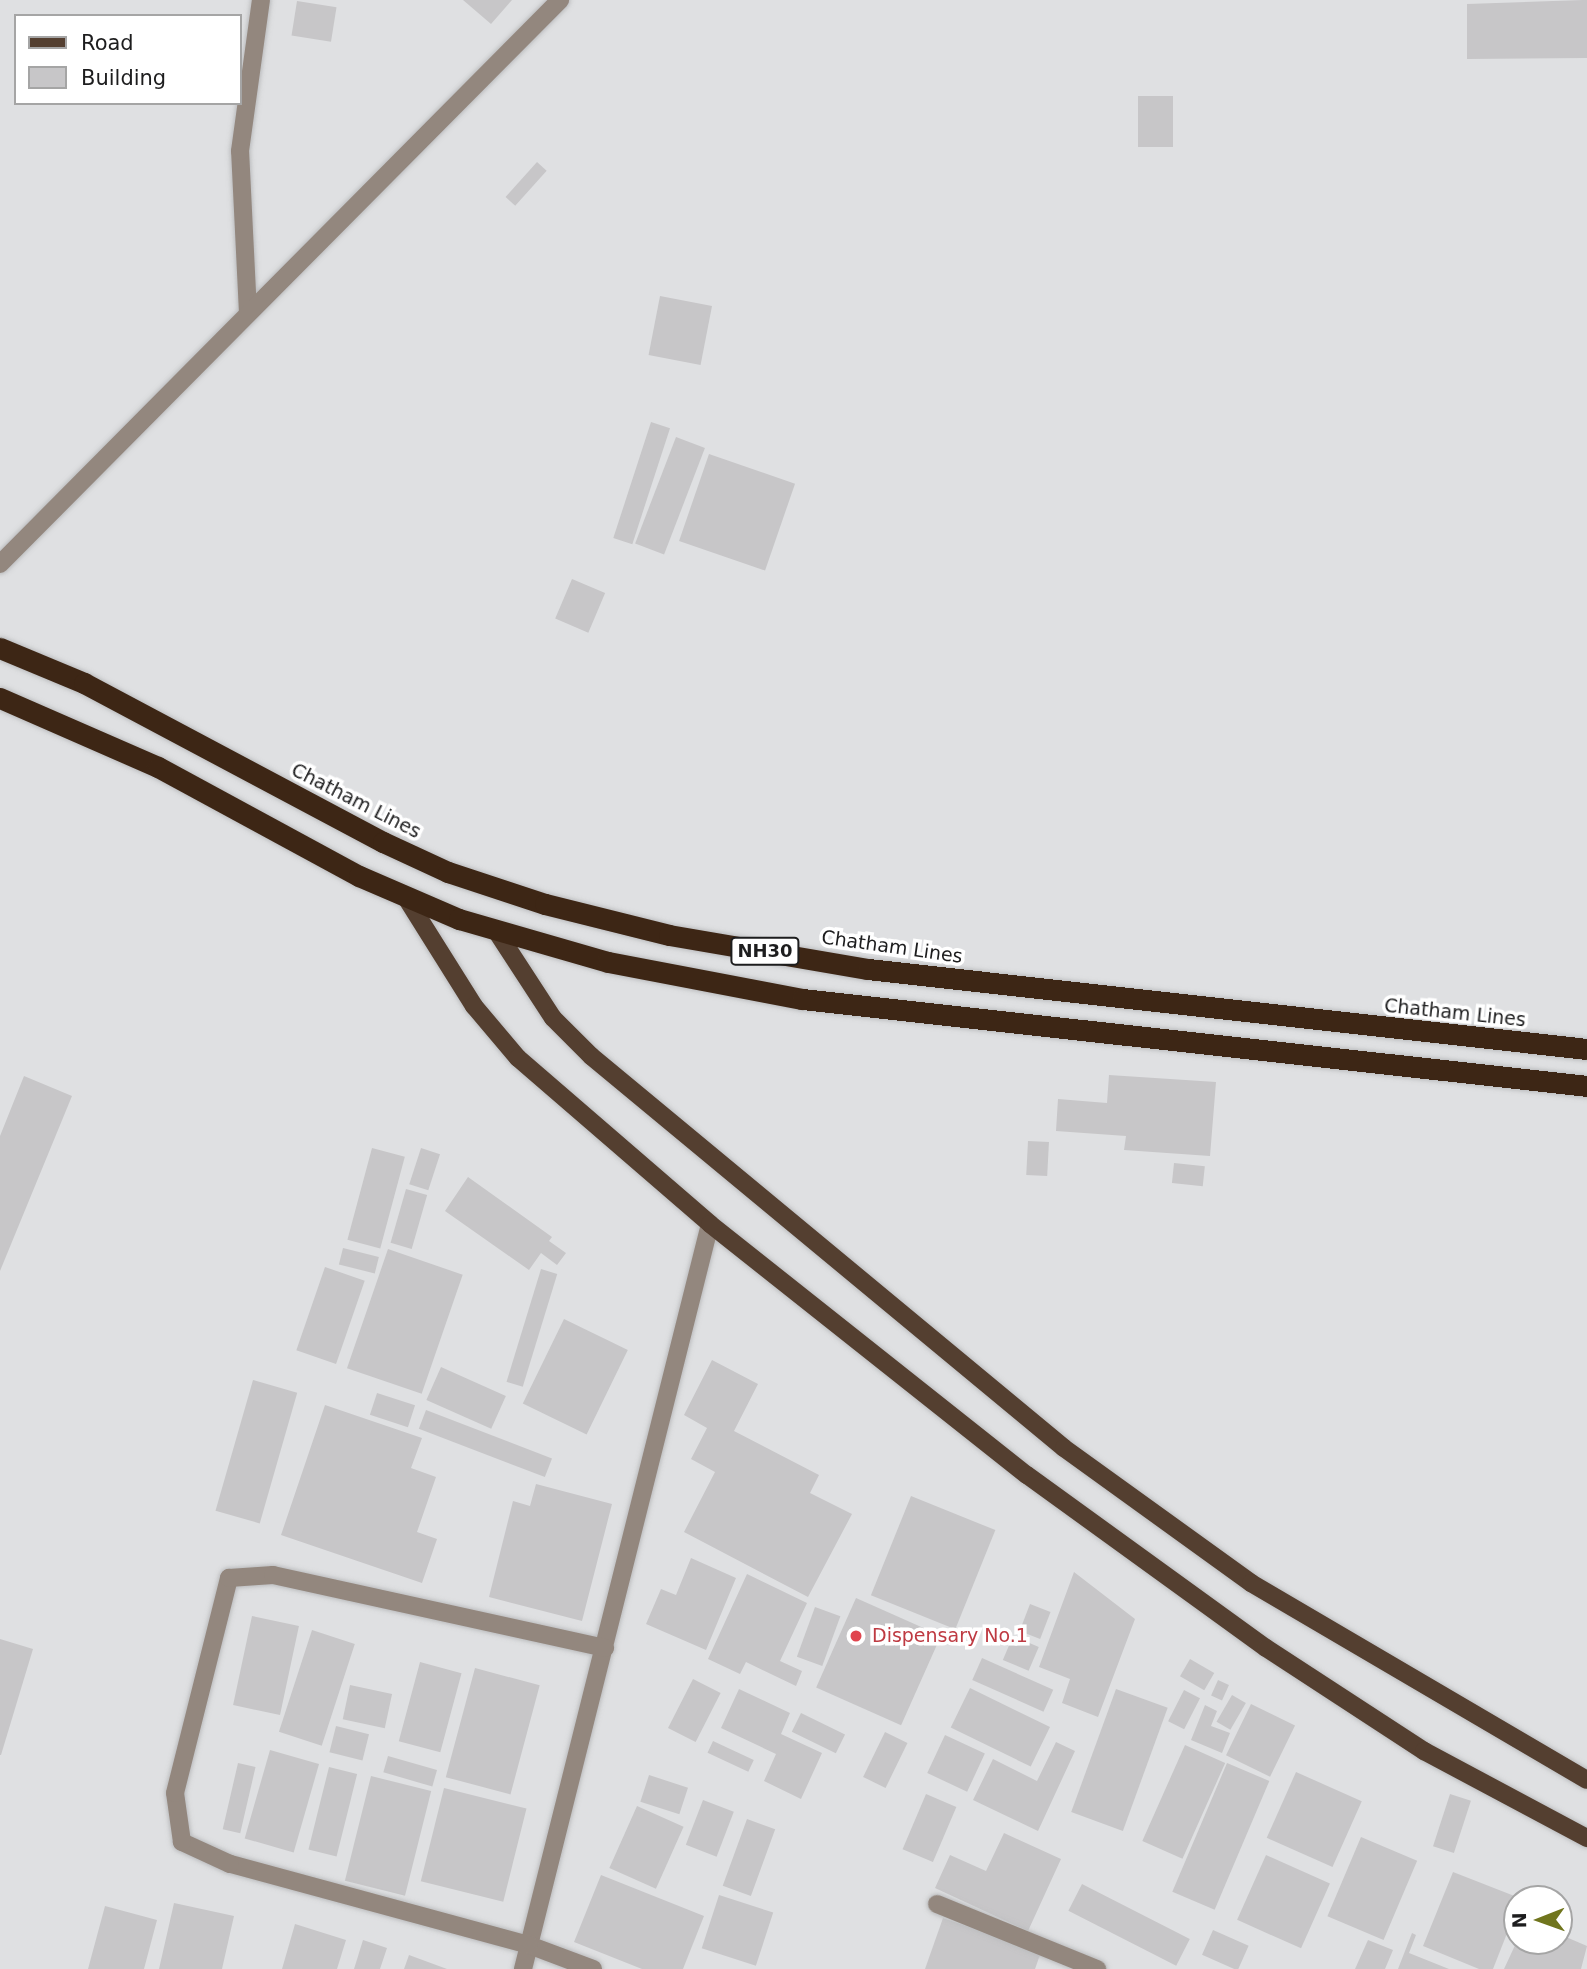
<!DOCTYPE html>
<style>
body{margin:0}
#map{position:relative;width:1587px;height:1969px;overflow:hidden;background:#dfe0e2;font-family:"DejaVu Sans",sans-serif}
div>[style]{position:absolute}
.building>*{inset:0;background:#c7c6c8;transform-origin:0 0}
.roads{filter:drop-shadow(0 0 2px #bcbdbf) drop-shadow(0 0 2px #bcbdbf)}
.minor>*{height:18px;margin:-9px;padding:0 9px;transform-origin:9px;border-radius:9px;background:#93877e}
.major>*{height:18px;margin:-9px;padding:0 9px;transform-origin:9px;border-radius:9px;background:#543f30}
.highway>*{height:21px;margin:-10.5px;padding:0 10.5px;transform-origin:10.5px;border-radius:10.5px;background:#3d2615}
.dots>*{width:19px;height:19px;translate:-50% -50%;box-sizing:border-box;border:4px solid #fff;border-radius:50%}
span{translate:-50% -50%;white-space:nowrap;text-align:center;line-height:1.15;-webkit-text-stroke:7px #fff;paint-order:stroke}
.shield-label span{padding:2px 5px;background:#fff;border:2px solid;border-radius:5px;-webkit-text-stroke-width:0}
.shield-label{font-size:18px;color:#1d1d1e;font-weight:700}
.street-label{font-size:19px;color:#1d1d1e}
.health-label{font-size:19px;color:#be3a42}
.left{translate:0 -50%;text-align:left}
.legend{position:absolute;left:14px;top:14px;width:228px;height:91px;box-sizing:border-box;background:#fff;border:2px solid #a5a5a5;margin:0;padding:9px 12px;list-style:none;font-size:21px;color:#1d1d1e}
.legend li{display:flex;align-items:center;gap:14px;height:35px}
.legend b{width:35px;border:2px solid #a5a5a5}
.north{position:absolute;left:1503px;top:1885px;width:70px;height:70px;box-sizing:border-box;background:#fff;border:2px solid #a5a5a5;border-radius:50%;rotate:269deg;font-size:19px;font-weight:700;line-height:28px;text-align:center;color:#1d1d1e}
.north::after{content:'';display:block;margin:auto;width:24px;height:32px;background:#70751d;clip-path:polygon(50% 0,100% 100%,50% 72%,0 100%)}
</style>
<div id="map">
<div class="building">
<i style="clip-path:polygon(463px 0,512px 0,491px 24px)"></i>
<i style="clip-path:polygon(1583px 0,1587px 0,1587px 58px,1467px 59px,1467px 4px)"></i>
<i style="left:297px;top:1px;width:40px;height:35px;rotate:9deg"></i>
<i style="left:1138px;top:96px;width:35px;height:51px"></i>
<i style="left:537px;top:162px;width:13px;height:47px;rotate:42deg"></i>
<i style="left:660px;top:296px;width:53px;height:60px;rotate:11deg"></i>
<i style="left:651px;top:422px;width:20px;height:122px;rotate:18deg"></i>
<i style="left:676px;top:437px;width:31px;height:114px;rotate:21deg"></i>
<i style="left:709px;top:454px;width:91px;height:92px;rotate:19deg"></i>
<i style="left:572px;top:579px;width:36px;height:43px;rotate:23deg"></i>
<i style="clip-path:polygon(1109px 1075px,1216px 1082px,1210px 1156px,1124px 1150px,1126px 1136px,1056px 1131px,1058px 1099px,1107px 1103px)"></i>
<i style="clip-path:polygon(24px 1076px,72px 1096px,0 1271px,0 1136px)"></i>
<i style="left:1028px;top:1141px;width:21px;height:34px;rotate:3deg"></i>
<i style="left:372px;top:1148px;width:34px;height:95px;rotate:15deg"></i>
<i style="left:421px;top:1148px;width:20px;height:38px;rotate:18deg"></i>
<i style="left:1174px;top:1163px;width:31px;height:20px;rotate:6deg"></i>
<i style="clip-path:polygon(468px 1177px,552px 1237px,549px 1241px,566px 1253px,557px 1265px,541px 1253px,529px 1270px,445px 1211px)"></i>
<i style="left:406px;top:1189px;width:22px;height:56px;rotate:16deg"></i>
<i style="left:343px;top:1248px;width:37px;height:17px;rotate:14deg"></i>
<i style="left:388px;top:1249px;width:79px;height:126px;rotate:19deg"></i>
<i style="left:325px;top:1267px;width:42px;height:88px;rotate:19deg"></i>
<i style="left:541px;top:1269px;width:17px;height:118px;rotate:17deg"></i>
<i style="left:564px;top:1319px;width:71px;height:94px;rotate:26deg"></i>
<i style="clip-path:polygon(712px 1360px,758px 1384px,734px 1431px,819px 1475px,810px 1493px,852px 1514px,808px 1597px,684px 1532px,715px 1472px,691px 1459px,707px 1428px,684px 1415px)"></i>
<i style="left:441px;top:1367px;width:71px;height:36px;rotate:24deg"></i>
<i style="left:253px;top:1380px;width:46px;height:136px;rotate:16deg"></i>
<i style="left:377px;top:1393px;width:40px;height:23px;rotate:18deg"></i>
<i style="clip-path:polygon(325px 1405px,422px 1438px,411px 1468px,436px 1477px,417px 1532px,437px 1539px,422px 1583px,281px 1535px)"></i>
<i style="left:426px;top:1410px;width:135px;height:20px;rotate:21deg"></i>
<i style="clip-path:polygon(536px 1484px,612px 1504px,582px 1621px,489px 1597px,513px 1501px,530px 1506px)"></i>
<i style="left:911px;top:1496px;width:91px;height:107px;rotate:22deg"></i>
<i style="clip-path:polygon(691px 1558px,736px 1578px,706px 1650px,646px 1624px,661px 1589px,676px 1595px)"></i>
<i style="clip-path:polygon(1074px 1572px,1135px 1619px,1098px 1717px,1062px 1703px,1070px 1679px,1039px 1667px)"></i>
<i style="clip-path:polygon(747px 1574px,807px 1603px,780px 1661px,802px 1671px,796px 1686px,746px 1662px,740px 1674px,708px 1659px)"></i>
<i style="left:856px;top:1598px;width:93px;height:98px;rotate:24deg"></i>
<i style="left:1030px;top:1604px;width:22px;height:29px;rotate:21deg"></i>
<i style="left:815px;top:1607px;width:27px;height:53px;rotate:20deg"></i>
<i style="left:252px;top:1616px;width:48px;height:91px;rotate:12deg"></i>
<i style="left:312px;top:1630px;width:45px;height:107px;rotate:18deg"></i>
<i style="left:1013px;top:1636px;width:28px;height:26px;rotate:23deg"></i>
<i style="clip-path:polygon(0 1639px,33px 1649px,1px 1755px,0 1755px)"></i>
<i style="left:982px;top:1658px;width:78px;height:24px;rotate:24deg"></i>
<i style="left:1190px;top:1659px;width:28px;height:20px;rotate:30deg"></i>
<i style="left:420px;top:1662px;width:43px;height:82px;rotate:15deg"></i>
<i style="left:475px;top:1668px;width:67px;height:113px;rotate:15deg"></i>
<i style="left:693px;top:1679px;width:31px;height:55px;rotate:27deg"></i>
<i style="left:1218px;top:1680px;width:12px;height:17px;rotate:24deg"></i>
<i style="left:350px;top:1685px;width:43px;height:35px;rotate:12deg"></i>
<i style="left:970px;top:1688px;width:89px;height:44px;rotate:26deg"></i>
<i style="clip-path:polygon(739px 1689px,790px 1713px,781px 1734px,822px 1753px,801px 1799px,764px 1781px,776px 1754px,721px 1728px)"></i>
<i style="left:1116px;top:1689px;width:55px;height:131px;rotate:20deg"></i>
<i style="left:1184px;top:1690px;width:18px;height:35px;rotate:27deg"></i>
<i style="left:1232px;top:1695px;width:16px;height:31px;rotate:30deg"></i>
<i style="left:1251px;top:1704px;width:49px;height:57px;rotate:26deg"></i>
<i style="clip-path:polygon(1205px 1705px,1217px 1711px,1211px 1726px,1230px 1733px,1222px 1753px,1191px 1740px)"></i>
<i style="left:801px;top:1713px;width:49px;height:21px;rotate:26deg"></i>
<i style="left:336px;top:1726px;width:34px;height:27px;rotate:14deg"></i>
<i style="left:885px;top:1732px;width:25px;height:50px;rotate:26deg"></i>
<i style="left:945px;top:1735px;width:44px;height:42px;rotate:25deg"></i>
<i style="left:713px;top:1741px;width:45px;height:13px;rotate:25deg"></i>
<i style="clip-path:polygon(1056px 1742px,1075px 1751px,1038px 1831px,973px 1800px,993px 1759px,1037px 1781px)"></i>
<i style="left:1185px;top:1745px;width:44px;height:105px;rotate:24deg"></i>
<i style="left:270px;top:1750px;width:51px;height:92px;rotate:16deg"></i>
<i style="left:388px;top:1756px;width:51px;height:17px;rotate:16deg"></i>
<i style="left:238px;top:1763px;width:18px;height:68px;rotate:13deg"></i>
<i style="left:1227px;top:1763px;width:46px;height:140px;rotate:23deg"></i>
<i style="left:329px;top:1767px;width:29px;height:85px;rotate:14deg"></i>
<i style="left:1296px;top:1772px;width:72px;height:72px;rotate:24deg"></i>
<i style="left:649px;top:1775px;width:41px;height:28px;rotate:18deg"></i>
<i style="left:371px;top:1776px;width:62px;height:108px;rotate:14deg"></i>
<i style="left:444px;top:1788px;width:85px;height:96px;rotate:14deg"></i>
<i style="left:926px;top:1794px;width:33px;height:60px;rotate:23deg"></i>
<i style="left:1450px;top:1794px;width:22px;height:55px;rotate:18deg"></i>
<i style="left:703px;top:1800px;width:33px;height:48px;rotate:21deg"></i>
<i style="left:637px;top:1806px;width:51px;height:68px;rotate:24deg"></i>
<i style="left:747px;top:1819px;width:30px;height:71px;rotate:20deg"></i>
<i style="clip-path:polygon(1004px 1833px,1061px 1859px,1028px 1931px,935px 1888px,950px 1855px,986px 1871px)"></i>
<i style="left:1361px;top:1837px;width:61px;height:86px;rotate:23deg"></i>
<i style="left:1266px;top:1855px;width:70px;height:71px;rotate:24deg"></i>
<i style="clip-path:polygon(1453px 1872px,1517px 1897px,1517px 1908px,1493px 1969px,1479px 1969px,1423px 1946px)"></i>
<i style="clip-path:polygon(601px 1875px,704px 1916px,683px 1969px,642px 1969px,574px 1942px)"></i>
<i style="left:1082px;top:1884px;width:121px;height:30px;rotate:27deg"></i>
<i style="left:719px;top:1895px;width:57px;height:56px;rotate:18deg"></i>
<i style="clip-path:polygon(174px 1903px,234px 1916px,222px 1969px,159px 1969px)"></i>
<i style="clip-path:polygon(105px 1906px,157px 1920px,144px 1969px,88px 1969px)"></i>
<i style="clip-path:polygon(943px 1918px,1041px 1952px,1035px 1969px,925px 1969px)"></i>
<i style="clip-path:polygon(295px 1924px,346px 1940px,337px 1969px,282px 1969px)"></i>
<i style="left:1213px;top:1930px;width:39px;height:27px;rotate:24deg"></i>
<i style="clip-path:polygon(1412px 1933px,1416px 1935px,1409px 1953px,1449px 1969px,1398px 1969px)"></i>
<i style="clip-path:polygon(1559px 1934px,1587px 1946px,1581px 1969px,1504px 1969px,1517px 1941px,1559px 1941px)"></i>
<i style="clip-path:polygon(363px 1940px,387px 1948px,380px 1969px,354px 1969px)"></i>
<i style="clip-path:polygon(1368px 1940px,1393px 1950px,1385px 1969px,1355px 1969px)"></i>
<i style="clip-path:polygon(409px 1955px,447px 1969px,404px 1969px)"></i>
</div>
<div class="roads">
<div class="minor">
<i style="left:248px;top:313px;width:162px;rotate:-92.8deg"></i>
<i style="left:240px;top:151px;width:152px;rotate:-82.1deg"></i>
<i style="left:0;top:564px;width:795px;rotate:-45.2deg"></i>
<i style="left:937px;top:1904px;width:173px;rotate:22.1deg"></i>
<i style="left:523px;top:1969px;width:768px;rotate:-75.91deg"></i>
<i style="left:593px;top:1969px;width:68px;rotate:-159.4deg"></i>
<i style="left:529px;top:1945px;width:310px;rotate:-164.8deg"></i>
<i style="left:230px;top:1864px;width:53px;rotate:-155.4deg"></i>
<i style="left:182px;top:1842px;width:49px;rotate:-98.1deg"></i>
<i style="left:175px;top:1793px;width:222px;rotate:-75.9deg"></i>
<i style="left:229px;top:1578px;width:44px;rotate:-3.9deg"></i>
<i style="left:273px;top:1575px;width:340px;rotate:12.4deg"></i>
</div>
<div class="major">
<i style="left:405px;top:896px;width:130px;rotate:57.9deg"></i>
<i style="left:474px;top:1006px;width:68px;rotate:49.8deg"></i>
<i style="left:518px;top:1058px;width:254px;rotate:40.8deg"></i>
<i style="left:710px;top:1224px;width:404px;rotate:38.4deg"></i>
<i style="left:1027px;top:1475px;width:295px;rotate:35.9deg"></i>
<i style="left:1266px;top:1648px;width:189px;rotate:33.1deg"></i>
<i style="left:1424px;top:1751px;width:185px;rotate:28.1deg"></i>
<i style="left:495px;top:929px;width:106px;rotate:56.9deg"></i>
<i style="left:553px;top:1018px;width:54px;rotate:45deg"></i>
<i style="left:591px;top:1056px;width:614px;rotate:39.65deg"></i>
<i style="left:1064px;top:1448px;width:231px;rotate:35.8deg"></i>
<i style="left:1251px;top:1583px;width:389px;rotate:30.4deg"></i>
</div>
<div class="highway">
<i style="left:0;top:648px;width:91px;rotate:22.6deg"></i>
<i style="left:84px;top:683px;width:339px;rotate:28deg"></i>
<i style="left:383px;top:842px;width:72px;rotate:24.8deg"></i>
<i style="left:448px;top:872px;width:102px;rotate:18.3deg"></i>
<i style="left:545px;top:904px;width:128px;rotate:14deg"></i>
<i style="left:669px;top:935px;width:202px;rotate:9.7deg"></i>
<i style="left:868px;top:969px;width:723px;rotate:6.35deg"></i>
<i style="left:0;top:698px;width:172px;rotate:23.6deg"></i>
<i style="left:158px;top:767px;width:229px;rotate:28.5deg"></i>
<i style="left:359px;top:876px;width:109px;rotate:23.3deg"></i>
<i style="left:459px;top:919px;width:155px;rotate:16.1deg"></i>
<i style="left:608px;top:962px;width:197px;rotate:10.8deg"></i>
<i style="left:802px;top:999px;width:790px;rotate:6.32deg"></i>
</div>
</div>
<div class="dots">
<i style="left:856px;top:1636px;background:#e0444e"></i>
</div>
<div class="shield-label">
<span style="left:765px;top:951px">NH30</span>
</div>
<div class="street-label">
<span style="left:356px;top:801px;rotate:27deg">Chatham Lines</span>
<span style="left:892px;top:947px;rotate:8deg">Chatham Lines</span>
<span style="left:1455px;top:1013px;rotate:6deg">Chatham Lines</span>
</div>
<div class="health-label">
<span class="left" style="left:872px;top:1636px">Dispensary No.1</span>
</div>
<ul class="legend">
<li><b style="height:9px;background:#543f30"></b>Road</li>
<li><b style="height:19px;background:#c7c6c8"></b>Building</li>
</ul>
<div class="north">N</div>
</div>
